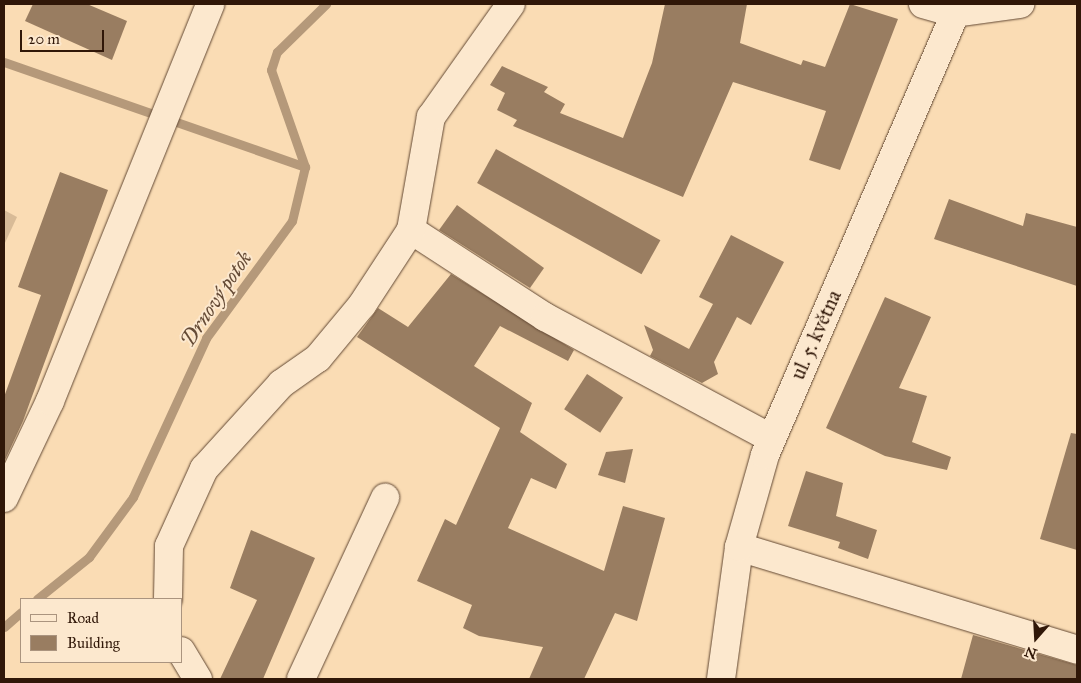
<!DOCTYPE html>
<meta charset="utf-8">
<style>
body{margin:0}
#map{position:relative;width:1081px;height:683px;overflow:hidden;background:#fadcb4;font-family:"IM FELL Great Primer",serif}
div>[style]{position:absolute}
.green>*{inset:0;background:#d8bb97}
.stream>*{height:9px;margin:-4.5px;padding:0 4.5px;transform-origin:4.5px;border-radius:4.5px;background:#b5997a}
.building>*{inset:0;background:#997d61;transform-origin:0 0}
.roads{filter:drop-shadow(0 0 1px #624833) drop-shadow(0 0 1px #624833)}
.minor>*{height:28px;margin:-14px;padding:0 14px;transform-origin:14px;border-radius:14px;background:#fce8ce}
span{translate:-50% -50%;white-space:nowrap;text-align:center;line-height:1.15;-webkit-text-stroke:4px #fce8ce;paint-order:stroke}
.street-label{font-size:20px;color:#301708}
.water-label{font-size:21px;color:#654b36;font-style:italic}
.frame{position:absolute;inset:0;border:5px solid #301708;pointer-events:none}
.legend{position:absolute;left:20px;top:598px;width:162px;height:65px;box-sizing:border-box;background:#fce8ce;border:1px solid #aa947f;margin:0;padding:6px 9px;list-style:none;font-size:15px;color:#301708}
.legend li{display:flex;align-items:center;gap:10px;height:25px}
.legend b{width:25px;border:1px solid #aa947f}
.north{position:absolute;left:1011px;top:613px;width:50px;height:50px;-webkit-text-stroke:4px #fce8ce;paint-order:stroke;rotate:199deg;font-size:14px;font-weight:700;line-height:20px;text-align:center;color:#301708}
.north::after{content:'';display:block;margin:auto;width:18px;height:22px;background:#301708;clip-path:polygon(50% 0,100% 100%,50% 72%,0 100%)}
.scale{position:absolute;left:20px;top:30px;width:84px;height:22px;box-sizing:border-box;border:2px solid #301708;border-top:0;padding-left:6px;font-size:15px;line-height:18px;white-space:nowrap;color:#301708;-webkit-text-stroke:4px #fce8ce;paint-order:stroke}
</style>
<div id="map">
<div class="green">
<i style="clip-path:polygon(4px 210px,17px 217px,4px 245px)"></i>
</div>
<div class="stream">
<i style="left:4px;top:62px;width:319px;rotate:19.2deg"></i>
<i style="left:37px;top:599px;width:67px;rotate:-38.9deg"></i>
<i style="left:89px;top:557px;width:74px;rotate:-53.7deg"></i>
<i style="left:133px;top:497px;width:175px;rotate:-65.3deg"></i>
<i style="left:206px;top:338px;width:145px;rotate:-53.7deg"></i>
<i style="left:292px;top:221px;width:56px;rotate:-76.5deg"></i>
<i style="left:305px;top:167px;width:103px;rotate:-109.3deg"></i>
<i style="left:271px;top:70px;width:19px;rotate:-72deg"></i>
<i style="left:277px;top:52px;width:69px;rotate:-44.4deg"></i>
<i style="left:4px;top:627px;width:23px;rotate:-41deg"></i>
</div>
<div class="building">
<i style="clip-path:polygon(33px 4px,87px 4px,127px 21px,112px 60px,25px 21px)"></i>
<i style="clip-path:polygon(665px 4px,747px 4px,740px 43px,801px 65px,803px 60px,825px 67px,850px 4px,898px 19px,840px 170px,809px 160px,826px 111px,733px 82px,683px 197px,513px 126px,517px 120px,497px 110px,505px 93px,490px 85px,502px 66px,548px 87px,544px 92px,565px 104px,560px 113px,623px 138px,652px 63px)"></i>
<i style="left:496px;top:149px;width:188px;height:39px;rotate:29deg"></i>
<i style="clip-path:polygon(60px 172px,108px 190px,23px 421px,4px 462px,4px 397px,41px 295px,18px 287px)"></i>
<i style="clip-path:polygon(949px 199px,1023px 226px,1026px 213px,1077px 227px,1077px 286px,934px 239px)"></i>
<i style="clip-path:polygon(457px 205px,544px 268px,530px 288px,439px 230px)"></i>
<i style="clip-path:polygon(731px 235px,784px 262px,751px 325px,737px 317px,714px 362px,718px 374px,702px 383px,650px 356px,653px 350px,644px 325px,689px 349px,713px 304px,699px 297px)"></i>
<i style="clip-path:polygon(451px 274px,574px 350px,568px 361px,500px 326px,474px 366px,532px 403px,520px 432px,567px 464px,556px 489px,531px 478px,508px 528px,604px 571px,623px 506px,665px 518px,637px 621px,615px 613px,584px 679px,529px 679px,543px 647px,479px 636px,463px 628px,472px 605px,417px 581px,445px 519px,456px 525px,500px 428px,357px 337px,378px 308px,408px 327px)"></i>
<i style="clip-path:polygon(885px 297px,931px 317px,899px 388px,927px 396px,912px 442px,951px 457px,947px 470px,885px 456px,826px 428px)"></i>
<i style="left:587px;top:374px;width:43px;height:42px;rotate:33deg"></i>
<i style="clip-path:polygon(1071px 433px,1077px 434px,1077px 550px,1040px 539px)"></i>
<i style="clip-path:polygon(633px 449px,625px 483px,598px 475px,606px 452px)"></i>
<i style="clip-path:polygon(806px 471px,843px 483px,836px 516px,877px 530px,868px 559px,838px 548px,840px 542px,788px 526px)"></i>
<i style="clip-path:polygon(251px 530px,315px 558px,263px 679px,220px 679px,257px 600px,230px 588px)"></i>
<i style="clip-path:polygon(973px 635px,1077px 665px,1077px 679px,961px 679px)"></i>
</div>
<div class="roads">
<div class="minor">
<i style="left:923px;top:4px;width:33px;rotate:16deg"></i>
<i style="left:955px;top:13px;width:66px;rotate:-7.9deg"></i>
<i style="left:411px;top:230px;width:160px;rotate:33deg"></i>
<i style="left:545px;top:317px;width:256px;rotate:28.2deg"></i>
<i style="left:4px;top:498px;width:107px;rotate:-64.6deg"></i>
<i style="left:50px;top:401px;width:428px;rotate:-68deg"></i>
<i style="left:739px;top:547px;width:353px;rotate:16.9deg"></i>
<i style="left:168px;top:599px;width:53px;rotate:-88.9deg"></i>
<i style="left:169px;top:546px;width:85px;rotate:-65.6deg"></i>
<i style="left:204px;top:469px;width:115px;rotate:-47.8deg"></i>
<i style="left:281px;top:384px;width:45px;rotate:-35.1deg"></i>
<i style="left:318px;top:358px;width:69px;rotate:-50.3deg"></i>
<i style="left:362px;top:305px;width:90px;rotate:-56.8deg"></i>
<i style="left:411px;top:230px;width:115px;rotate:-80deg"></i>
<i style="left:431px;top:117px;width:138px;rotate:-54.7deg"></i>
<i style="left:181px;top:651px;width:33px;rotate:59deg"></i>
<i style="left:301px;top:679px;width:200px;rotate:-65.1deg"></i>
<i style="left:721px;top:679px;width:133px;rotate:-82.2deg"></i>
<i style="left:739px;top:547px;width:96px;rotate:-74.2deg"></i>
<i style="left:765px;top:455px;width:491px;rotate:-66.7deg"></i>
</div>
</div>
<div class="street-label">
<span style="left:816px;top:335px;rotate:-66deg">ul. 5. května</span>
</div>
<div class="water-label">
<span style="left:216px;top:299px;rotate:-56deg">Drnový potok</span>
</div>
<div class="frame"></div>
<ul class="legend">
<li><b style="height:6px;background:#fce8ce"></b>Road</li>
<li><b style="height:14px;background:#997d61"></b>Building</li>
</ul>
<div class="north">N</div>
<div class="scale">20 m</div>
</div>
